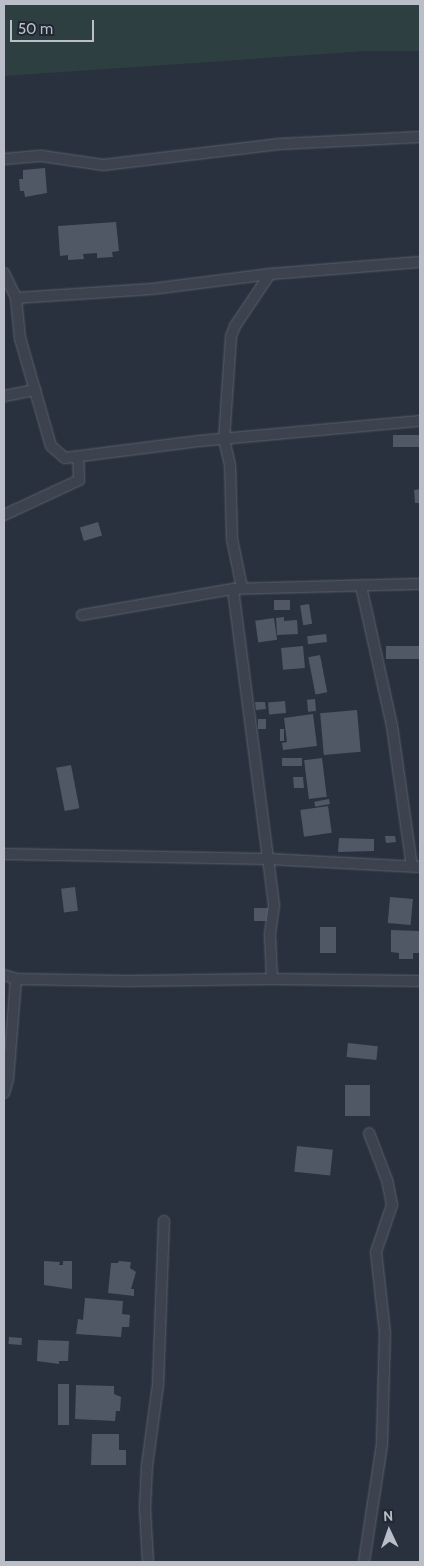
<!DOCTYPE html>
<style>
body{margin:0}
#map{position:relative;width:424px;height:1566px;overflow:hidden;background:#29313e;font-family:Cabin,sans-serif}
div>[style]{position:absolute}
.green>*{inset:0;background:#2e3f41}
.building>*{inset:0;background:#505866;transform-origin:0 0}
.roads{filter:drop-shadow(0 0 1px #5b616b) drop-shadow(0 0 1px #5b616b)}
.minor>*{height:10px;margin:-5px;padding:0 5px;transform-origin:5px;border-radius:5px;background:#3d434e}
span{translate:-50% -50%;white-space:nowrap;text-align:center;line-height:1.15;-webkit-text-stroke:5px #212833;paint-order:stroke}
.frame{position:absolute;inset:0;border:5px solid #b9bec8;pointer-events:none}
.north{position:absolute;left:364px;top:1506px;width:50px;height:50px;-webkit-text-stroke:4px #212833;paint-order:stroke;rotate:357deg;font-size:14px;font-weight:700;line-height:20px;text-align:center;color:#b9bec8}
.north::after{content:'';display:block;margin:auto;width:18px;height:22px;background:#b9bec8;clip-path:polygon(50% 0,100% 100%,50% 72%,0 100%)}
.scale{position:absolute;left:10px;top:20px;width:84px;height:22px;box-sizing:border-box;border:2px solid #b9bec8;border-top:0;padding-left:6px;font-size:15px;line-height:18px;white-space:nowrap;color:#b9bec8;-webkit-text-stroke:4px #212833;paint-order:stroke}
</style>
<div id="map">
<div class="green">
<i style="clip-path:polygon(4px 4px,420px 4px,420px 51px,367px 51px,4px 76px)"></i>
</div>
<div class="building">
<i style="clip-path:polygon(45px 168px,47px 193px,25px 197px,24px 191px,20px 191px,19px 179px,23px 179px,23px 170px)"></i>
<i style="clip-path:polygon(116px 222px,119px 251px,112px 252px,113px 257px,97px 258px,97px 253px,83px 254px,84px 259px,68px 260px,68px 255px,60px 256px,58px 226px)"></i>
<i style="left:420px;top:435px;width:12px;height:27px;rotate:90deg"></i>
<i style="clip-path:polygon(420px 489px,420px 503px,415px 503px,414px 490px)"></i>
<i style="left:98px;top:522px;width:14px;height:19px;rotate:73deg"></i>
<i style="left:274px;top:600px;width:16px;height:10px"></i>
<i style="left:309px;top:604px;width:20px;height:9px;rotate:81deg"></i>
<i style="clip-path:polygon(284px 617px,284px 621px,297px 620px,298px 634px,277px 635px,276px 618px)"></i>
<i style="left:274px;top:618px;width:22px;height:19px;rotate:82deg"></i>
<i style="left:326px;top:634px;width:8px;height:19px;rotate:83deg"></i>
<i style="left:303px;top:646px;width:22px;height:22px;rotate:85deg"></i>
<i style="left:420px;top:646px;width:13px;height:34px;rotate:90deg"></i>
<i style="left:320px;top:655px;width:38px;height:12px;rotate:79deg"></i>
<i style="left:315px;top:699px;width:12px;height:8px;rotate:85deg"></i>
<i style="left:285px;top:701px;width:12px;height:17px;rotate:85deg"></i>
<i style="clip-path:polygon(255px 702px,265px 702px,266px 709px,256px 710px)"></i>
<i style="left:357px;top:710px;width:42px;height:37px;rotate:85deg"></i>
<i style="clip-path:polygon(313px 714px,317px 746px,283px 750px,282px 743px,287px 742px,284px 718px)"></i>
<i style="left:258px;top:719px;width:8px;height:10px"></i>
<i style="left:280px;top:729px;width:4px;height:12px"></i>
<i style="left:302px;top:758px;width:8px;height:20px;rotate:90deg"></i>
<i style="left:322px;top:758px;width:39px;height:18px;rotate:83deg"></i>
<i style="left:71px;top:765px;width:44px;height:15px;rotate:79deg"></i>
<i style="clip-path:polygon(293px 777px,303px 777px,304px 788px,294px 788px)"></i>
<i style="left:329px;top:799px;width:5px;height:15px;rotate:79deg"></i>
<i style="left:328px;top:806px;width:27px;height:28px;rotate:82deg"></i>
<i style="clip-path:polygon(385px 836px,395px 836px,396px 842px,386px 843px)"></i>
<i style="clip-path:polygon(339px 838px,374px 839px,374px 851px,338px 852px)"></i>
<i style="left:75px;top:887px;width:24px;height:14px;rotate:83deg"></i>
<i style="left:390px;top:897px;width:23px;height:26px;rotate:5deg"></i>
<i style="left:254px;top:908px;width:17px;height:13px"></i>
<i style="left:320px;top:927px;width:16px;height:26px"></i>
<i style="clip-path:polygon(391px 930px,420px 931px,420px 953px,413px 953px,413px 959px,399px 959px,399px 953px,391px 952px)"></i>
<i style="left:348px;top:1043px;width:30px;height:14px;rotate:6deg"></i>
<i style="left:345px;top:1085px;width:25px;height:31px"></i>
<i style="left:297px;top:1146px;width:36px;height:26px;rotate:6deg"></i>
<i style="clip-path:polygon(44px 1261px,60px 1262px,59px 1265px,63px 1265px,63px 1261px,72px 1261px,72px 1289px,44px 1285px)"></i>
<i style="clip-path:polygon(119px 1261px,131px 1262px,130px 1268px,136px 1272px,131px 1289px,134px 1289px,134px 1296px,108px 1293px,111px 1263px,118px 1263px)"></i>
<i style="clip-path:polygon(85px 1298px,123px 1301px,122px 1314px,130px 1315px,129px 1327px,122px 1327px,121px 1337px,76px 1334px,78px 1319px,83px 1320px)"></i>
<i style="left:9px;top:1337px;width:13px;height:7px;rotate:4deg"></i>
<i style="clip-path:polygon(38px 1340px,69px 1341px,68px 1361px,59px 1361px,59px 1364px,37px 1361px)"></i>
<i style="left:58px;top:1384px;width:11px;height:41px"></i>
<i style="clip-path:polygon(76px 1385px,114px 1386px,114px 1394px,121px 1397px,120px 1411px,116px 1411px,115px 1421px,75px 1419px)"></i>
<i style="clip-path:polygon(92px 1434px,119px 1434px,119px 1450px,126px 1450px,126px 1465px,91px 1465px)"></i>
</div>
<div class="roads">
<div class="minor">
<i style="left:4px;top:159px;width:38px;rotate:-5deg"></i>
<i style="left:42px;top:156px;width:62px;rotate:8.4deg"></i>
<i style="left:103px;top:165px;width:178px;rotate:-6.8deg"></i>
<i style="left:280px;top:144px;width:140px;rotate:-2.9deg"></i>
<i style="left:4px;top:273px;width:28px;rotate:64deg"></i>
<i style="left:16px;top:298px;width:40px;rotate:84.3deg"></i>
<i style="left:20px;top:338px;width:112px;rotate:74deg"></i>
<i style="left:51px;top:446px;width:18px;rotate:41deg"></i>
<i style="left:65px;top:458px;width:135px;rotate:-7.2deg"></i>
<i style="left:199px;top:441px;width:222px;rotate:-5.2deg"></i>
<i style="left:16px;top:298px;width:136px;rotate:-3.8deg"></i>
<i style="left:152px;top:289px;width:119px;rotate:-7.2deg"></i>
<i style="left:270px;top:274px;width:150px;rotate:-4.6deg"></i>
<i style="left:4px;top:396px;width:32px;rotate:-11deg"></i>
<i style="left:4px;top:515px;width:83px;rotate:-25deg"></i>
<i style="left:79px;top:480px;width:23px;rotate:-92deg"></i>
<i style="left:420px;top:584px;width:187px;rotate:178.5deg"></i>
<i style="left:233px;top:589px;width:319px;rotate:82.6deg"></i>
<i style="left:274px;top:905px;width:30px;rotate:98deg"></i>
<i style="left:270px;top:935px;width:44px;rotate:87.4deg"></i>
<i style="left:272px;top:979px;width:148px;rotate:0.8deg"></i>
<i style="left:361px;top:586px;width:143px;rotate:77.5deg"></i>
<i style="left:392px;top:726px;width:142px;rotate:81.9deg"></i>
<i style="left:242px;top:588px;width:50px;rotate:-101.5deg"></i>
<i style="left:232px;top:539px;width:74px;rotate:-91.5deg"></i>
<i style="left:230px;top:465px;width:26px;rotate:-103deg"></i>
<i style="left:224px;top:440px;width:104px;rotate:-86.1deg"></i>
<i style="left:231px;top:336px;width:11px;rotate:-68deg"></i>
<i style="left:235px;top:326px;width:63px;rotate:-56.1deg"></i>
<i style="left:82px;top:615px;width:153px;rotate:-9.8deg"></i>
<i style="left:4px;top:854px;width:264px;rotate:1.1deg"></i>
<i style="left:268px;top:859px;width:152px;rotate:3deg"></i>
<i style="left:4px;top:975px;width:13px;rotate:18deg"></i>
<i style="left:16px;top:979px;width:112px;rotate:1deg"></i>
<i style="left:128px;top:981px;width:144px;rotate:-0.8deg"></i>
<i style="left:4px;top:1093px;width:15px;rotate:-74deg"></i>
<i style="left:8px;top:1079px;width:100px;rotate:-85.4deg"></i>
<i style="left:148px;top:1562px;width:54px;rotate:-93.2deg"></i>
<i style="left:145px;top:1508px;width:42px;rotate:-87.3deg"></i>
<i style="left:147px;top:1466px;width:82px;rotate:-82.3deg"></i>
<i style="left:158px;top:1385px;width:164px;rotate:-87.9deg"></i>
<i style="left:364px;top:1562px;width:119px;rotate:-81.3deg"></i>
<i style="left:382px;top:1444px;width:111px;rotate:-88.5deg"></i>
<i style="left:385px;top:1333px;width:81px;rotate:-96.3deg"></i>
<i style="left:376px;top:1252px;width:50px;rotate:-71.2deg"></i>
<i style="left:392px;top:1205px;width:25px;rotate:-101deg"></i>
<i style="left:387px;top:1180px;width:50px;rotate:-111deg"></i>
</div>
</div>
<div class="frame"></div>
<div class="north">N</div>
<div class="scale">50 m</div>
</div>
